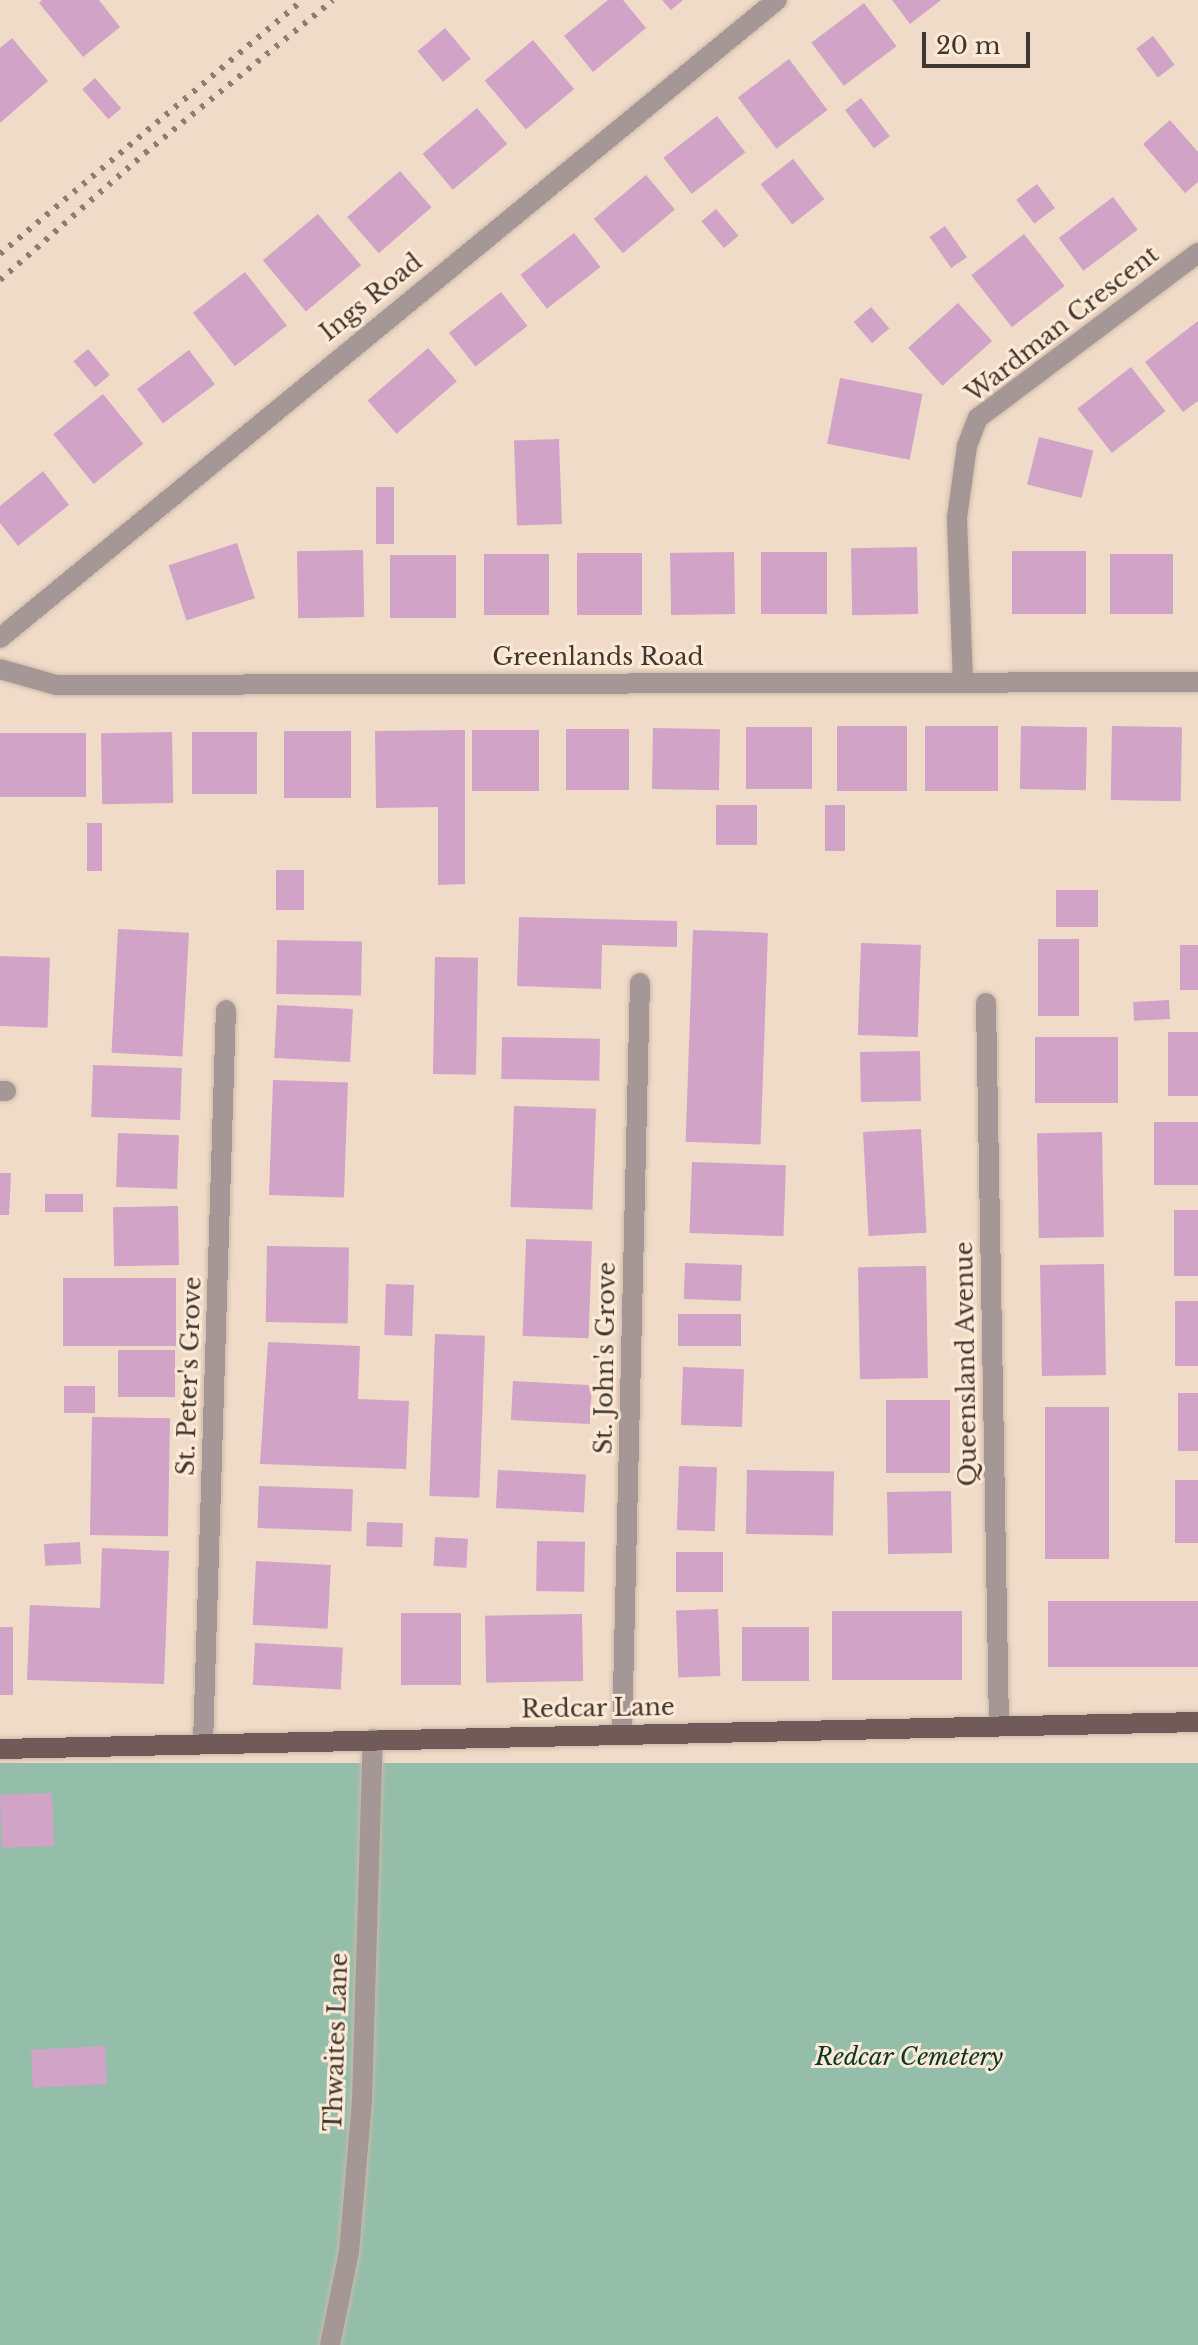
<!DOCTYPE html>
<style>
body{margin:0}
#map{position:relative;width:1198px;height:2345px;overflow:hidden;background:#f0dbc8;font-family:"Libre Baskerville",serif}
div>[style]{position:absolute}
.green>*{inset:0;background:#95beaa;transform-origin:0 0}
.building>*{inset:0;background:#d0a3c7;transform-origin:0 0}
.roads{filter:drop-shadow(0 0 2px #cdbaaa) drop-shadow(0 0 2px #cdbaaa)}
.minor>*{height:20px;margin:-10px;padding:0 10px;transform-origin:10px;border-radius:10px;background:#a49795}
.major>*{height:20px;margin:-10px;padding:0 10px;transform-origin:10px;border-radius:10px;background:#715b58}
.rail>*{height:6px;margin-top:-3px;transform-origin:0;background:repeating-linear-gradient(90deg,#8b7d71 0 4px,transparent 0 12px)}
span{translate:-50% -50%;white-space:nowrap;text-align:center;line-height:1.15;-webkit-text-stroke:6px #fde9d5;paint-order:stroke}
.street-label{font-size:24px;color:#3f3730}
.park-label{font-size:24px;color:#063826;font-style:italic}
.scale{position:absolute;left:922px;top:32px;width:108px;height:36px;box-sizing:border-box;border:4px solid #3f3730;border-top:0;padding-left:10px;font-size:24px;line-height:28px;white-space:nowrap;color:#3f3730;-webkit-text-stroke:6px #fde9d5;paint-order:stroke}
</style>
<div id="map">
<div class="green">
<i style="left:1198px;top:1763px;width:582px;height:1198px;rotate:90deg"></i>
</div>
<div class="building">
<i style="clip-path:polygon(42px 0,99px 0,120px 27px,83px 57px,39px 3px)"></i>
<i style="clip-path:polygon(608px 0,623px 0,646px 28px,593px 72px,564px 36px)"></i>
<i style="clip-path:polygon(662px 0,683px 0,671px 10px)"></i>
<i style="clip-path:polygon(892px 0,941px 0,910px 24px)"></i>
<i style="left:864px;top:3px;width:54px;height:66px;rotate:53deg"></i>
<i style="left:445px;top:28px;width:40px;height:36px;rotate:50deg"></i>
<i style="left:1153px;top:36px;width:36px;height:21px;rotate:53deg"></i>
<i style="clip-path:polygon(12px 38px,48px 81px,0 123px,0 48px)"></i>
<i style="left:533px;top:40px;width:64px;height:63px;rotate:50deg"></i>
<i style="left:789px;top:59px;width:64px;height:64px;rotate:53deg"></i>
<i style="left:95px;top:78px;width:40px;height:17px;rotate:49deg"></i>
<i style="left:861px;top:98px;width:48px;height:20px;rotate:53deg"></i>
<i style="left:477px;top:108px;width:47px;height:71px;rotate:50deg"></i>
<i style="left:717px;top:116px;width:46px;height:68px;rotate:52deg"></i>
<i style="clip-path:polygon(1170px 120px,1198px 152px,1198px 182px,1185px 193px,1143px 144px)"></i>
<i style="left:793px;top:159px;width:51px;height:41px;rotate:52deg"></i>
<i style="left:400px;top:171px;width:48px;height:70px;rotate:49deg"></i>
<i style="left:646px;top:175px;width:45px;height:68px;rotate:50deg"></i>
<i style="left:1037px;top:184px;width:30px;height:26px;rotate:53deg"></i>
<i style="left:1113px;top:197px;width:41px;height:68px;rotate:53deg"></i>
<i style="left:716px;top:209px;width:35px;height:19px;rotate:50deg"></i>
<i style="left:318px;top:214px;width:67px;height:72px;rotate:50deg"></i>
<i style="left:945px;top:226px;width:38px;height:19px;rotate:55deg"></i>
<i style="left:574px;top:233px;width:43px;height:68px;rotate:52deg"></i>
<i style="left:1024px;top:234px;width:66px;height:67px;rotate:52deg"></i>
<i style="left:245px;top:272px;width:68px;height:66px;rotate:52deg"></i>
<i style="left:501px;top:292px;width:43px;height:66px;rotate:52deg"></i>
<i style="left:958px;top:303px;width:51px;height:67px;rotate:48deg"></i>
<i style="left:871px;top:307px;width:28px;height:23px;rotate:49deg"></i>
<i style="clip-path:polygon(1198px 321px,1198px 401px,1183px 412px,1145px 362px)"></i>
<i style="left:428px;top:348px;width:44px;height:80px;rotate:49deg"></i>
<i style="left:88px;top:349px;width:34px;height:19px;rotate:50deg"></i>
<i style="left:189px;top:350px;width:43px;height:65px;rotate:53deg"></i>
<i style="left:1131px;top:367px;width:56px;height:68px;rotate:52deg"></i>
<i style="left:840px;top:378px;width:84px;height:67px;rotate:11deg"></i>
<i style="left:103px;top:394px;width:64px;height:64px;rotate:51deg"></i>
<i style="left:1039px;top:437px;width:56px;height:49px;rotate:14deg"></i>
<i style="left:559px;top:439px;width:85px;height:45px;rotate:88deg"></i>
<i style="clip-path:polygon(43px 471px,69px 505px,18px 546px,0 523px,0 506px)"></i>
<i style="left:376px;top:487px;width:18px;height:57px"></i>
<i style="left:237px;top:543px;width:58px;height:72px;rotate:72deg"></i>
<i style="left:917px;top:547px;width:67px;height:66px;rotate:89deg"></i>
<i style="left:363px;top:550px;width:67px;height:66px;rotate:89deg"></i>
<i style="left:1086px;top:551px;width:63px;height:74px;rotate:90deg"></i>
<i style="left:734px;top:552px;width:62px;height:64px;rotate:89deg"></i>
<i style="left:761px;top:552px;width:66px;height:62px"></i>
<i style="left:577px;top:553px;width:65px;height:62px"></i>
<i style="left:549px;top:554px;width:61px;height:65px;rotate:90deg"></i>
<i style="left:1110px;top:554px;width:63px;height:60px"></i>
<i style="left:390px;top:555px;width:66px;height:63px"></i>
<i style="left:907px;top:726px;width:65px;height:70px;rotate:90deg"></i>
<i style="left:925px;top:726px;width:73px;height:65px"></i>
<i style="left:1021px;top:726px;width:66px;height:63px;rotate:1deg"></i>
<i style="left:1112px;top:726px;width:70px;height:74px;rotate:1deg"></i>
<i style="left:812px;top:727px;width:62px;height:66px;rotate:90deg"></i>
<i style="left:653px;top:728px;width:67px;height:61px;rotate:1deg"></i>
<i style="left:566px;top:729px;width:63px;height:61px"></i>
<i style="clip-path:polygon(465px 730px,465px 884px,438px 885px,438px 807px,376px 808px,375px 731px)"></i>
<i style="left:472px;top:730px;width:67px;height:61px"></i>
<i style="left:284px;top:731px;width:67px;height:67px"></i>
<i style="left:172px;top:732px;width:71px;height:71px;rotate:89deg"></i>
<i style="left:192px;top:732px;width:65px;height:62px"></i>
<i style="left:0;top:733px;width:86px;height:64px"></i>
<i style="left:716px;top:805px;width:41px;height:40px"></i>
<i style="left:825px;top:805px;width:20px;height:46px"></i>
<i style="left:87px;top:823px;width:15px;height:48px"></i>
<i style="left:276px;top:870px;width:28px;height:40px"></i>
<i style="left:1098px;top:890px;width:37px;height:42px;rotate:90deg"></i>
<i style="clip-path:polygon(519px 917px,677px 921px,677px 947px,602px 945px,601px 989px,517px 986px)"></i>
<i style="left:118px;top:929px;width:71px;height:124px;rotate:3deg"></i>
<i style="left:693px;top:930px;width:75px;height:212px;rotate:2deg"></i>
<i style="left:1038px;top:939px;width:41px;height:77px"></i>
<i style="left:277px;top:940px;width:85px;height:54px;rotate:1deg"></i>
<i style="left:861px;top:943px;width:60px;height:92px;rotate:2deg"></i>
<i style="left:1198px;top:945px;width:45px;height:18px;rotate:90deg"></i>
<i style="left:0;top:956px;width:50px;height:70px;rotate:2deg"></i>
<i style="left:435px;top:957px;width:43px;height:117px;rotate:1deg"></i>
<i style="left:1169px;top:1000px;width:19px;height:36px;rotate:87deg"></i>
<i style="left:277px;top:1005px;width:76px;height:53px;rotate:3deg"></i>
<i style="left:1168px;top:1032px;width:30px;height:64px"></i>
<i style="left:502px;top:1037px;width:98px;height:42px;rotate:1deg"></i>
<i style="left:1035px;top:1037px;width:83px;height:66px"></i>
<i style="left:920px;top:1051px;width:50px;height:60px;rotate:89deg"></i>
<i style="left:93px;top:1065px;width:89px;height:52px;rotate:2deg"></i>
<i style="left:273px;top:1080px;width:75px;height:115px;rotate:2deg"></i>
<i style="left:514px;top:1106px;width:82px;height:101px;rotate:2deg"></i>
<i style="left:1198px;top:1122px;width:63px;height:44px;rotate:90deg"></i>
<i style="left:921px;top:1129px;width:104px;height:58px;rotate:87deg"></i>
<i style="left:1102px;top:1132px;width:105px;height:65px;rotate:89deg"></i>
<i style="left:118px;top:1133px;width:61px;height:54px;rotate:2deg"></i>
<i style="left:692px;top:1162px;width:94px;height:71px;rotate:2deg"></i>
<i style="clip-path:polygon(0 1173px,11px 1173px,9px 1215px,0 1215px)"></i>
<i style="left:45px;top:1194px;width:38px;height:18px"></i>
<i style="left:178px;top:1206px;width:59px;height:65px;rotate:89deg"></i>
<i style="left:1198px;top:1210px;width:66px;height:24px;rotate:90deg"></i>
<i style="left:526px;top:1239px;width:66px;height:97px;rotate:2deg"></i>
<i style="left:267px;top:1246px;width:82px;height:76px;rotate:1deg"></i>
<i style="left:685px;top:1263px;width:57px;height:36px;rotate:2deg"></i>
<i style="left:1104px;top:1264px;width:111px;height:64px;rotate:89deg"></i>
<i style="left:926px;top:1266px;width:112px;height:68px;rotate:89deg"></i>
<i style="left:63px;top:1278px;width:113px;height:68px"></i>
<i style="left:386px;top:1284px;width:28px;height:51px;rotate:2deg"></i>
<i style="left:1198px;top:1301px;width:65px;height:23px;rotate:90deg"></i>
<i style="left:678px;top:1314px;width:63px;height:32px"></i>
<i style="left:435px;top:1334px;width:50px;height:162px;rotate:2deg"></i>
<i style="clip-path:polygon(268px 1342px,360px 1346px,358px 1399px,409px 1401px,406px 1469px,260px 1464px)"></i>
<i style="left:118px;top:1350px;width:57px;height:47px"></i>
<i style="left:683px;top:1367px;width:61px;height:58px;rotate:2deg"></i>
<i style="left:513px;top:1381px;width:79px;height:39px;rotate:3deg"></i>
<i style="left:95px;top:1386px;width:27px;height:31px;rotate:90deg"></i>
<i style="left:1178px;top:1393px;width:20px;height:58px"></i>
<i style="left:886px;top:1400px;width:64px;height:73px"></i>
<i style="left:1045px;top:1407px;width:64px;height:152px"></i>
<i style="left:92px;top:1417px;width:78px;height:118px;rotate:1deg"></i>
<i style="left:679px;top:1466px;width:38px;height:64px;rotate:2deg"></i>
<i style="left:498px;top:1470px;width:88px;height:38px;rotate:3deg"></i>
<i style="left:747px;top:1470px;width:87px;height:64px;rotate:1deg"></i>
<i style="left:1198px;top:1480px;width:63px;height:23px;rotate:90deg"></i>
<i style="left:259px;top:1486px;width:94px;height:42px;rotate:2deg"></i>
<i style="left:951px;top:1491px;width:62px;height:64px;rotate:89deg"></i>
<i style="left:367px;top:1522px;width:36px;height:24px;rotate:2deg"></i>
<i style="left:435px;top:1537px;width:33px;height:29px;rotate:3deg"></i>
<i style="left:537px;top:1541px;width:48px;height:50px;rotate:1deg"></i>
<i style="left:80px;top:1542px;width:22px;height:36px;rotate:87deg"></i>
<i style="clip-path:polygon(102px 1548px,169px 1551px,164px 1684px,27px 1680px,30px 1605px,100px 1608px)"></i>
<i style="left:676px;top:1552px;width:47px;height:40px"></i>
<i style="left:256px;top:1561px;width:75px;height:64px;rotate:3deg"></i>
<i style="left:1198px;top:1601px;width:66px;height:150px;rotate:90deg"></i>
<i style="left:718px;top:1609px;width:67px;height:42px;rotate:88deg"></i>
<i style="left:962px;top:1611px;width:69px;height:130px;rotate:90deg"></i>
<i style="left:461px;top:1613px;width:72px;height:60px;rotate:90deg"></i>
<i style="left:582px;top:1614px;width:67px;height:97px;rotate:89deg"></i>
<i style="left:0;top:1627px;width:13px;height:68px"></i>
<i style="left:809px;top:1627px;width:54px;height:67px;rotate:90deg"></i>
<i style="left:255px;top:1643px;width:88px;height:42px;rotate:3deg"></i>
<i style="left:52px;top:1793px;width:53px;height:52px;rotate:88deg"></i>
<i style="left:105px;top:2046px;width:38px;height:74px;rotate:87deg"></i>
</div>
<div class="roads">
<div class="minor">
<i style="left:0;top:638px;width:1005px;rotate:-39.39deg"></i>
<i style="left:0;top:669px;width:58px;rotate:15.9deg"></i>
<i style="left:56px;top:685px;width:1142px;rotate:-0.15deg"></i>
<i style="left:963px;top:683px;width:165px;rotate:-92.1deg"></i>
<i style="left:957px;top:518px;width:73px;rotate:-82.1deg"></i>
<i style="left:967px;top:446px;width:30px;rotate:-69deg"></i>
<i style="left:978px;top:418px;width:275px;rotate:-36.9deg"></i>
<i style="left:986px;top:1003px;width:722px;rotate:88.97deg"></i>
<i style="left:0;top:1091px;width:6px"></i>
<i style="left:622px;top:1734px;width:751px;rotate:-88.63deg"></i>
<i style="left:203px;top:1744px;width:734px;rotate:-88.21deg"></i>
<i style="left:330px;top:2345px;width:95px;rotate:-78.5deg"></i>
<i style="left:349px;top:2252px;width:153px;rotate:-85.1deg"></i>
<i style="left:362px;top:2100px;width:361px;rotate:-88.3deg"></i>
</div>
<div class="major">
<i style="left:0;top:1749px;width:1198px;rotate:-1.29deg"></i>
</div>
</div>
<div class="rail">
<i style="left:0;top:254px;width:395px;rotate:-40deg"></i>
<i style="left:0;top:280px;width:193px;rotate:-41.2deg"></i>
<i style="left:145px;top:153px;width:242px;rotate:-39.1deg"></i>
</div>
<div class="street-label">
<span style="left:371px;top:297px;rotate:-39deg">Ings Road</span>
<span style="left:1062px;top:324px;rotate:-38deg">Wardman Crescent</span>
<span style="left:598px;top:657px">Greenlands Road</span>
<span style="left:605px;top:1358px;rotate:-89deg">St. John's Grove</span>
<span style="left:966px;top:1364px;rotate:-91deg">Queensland Avenue</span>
<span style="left:189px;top:1376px;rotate:-88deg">St. Peter's Grove</span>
<span style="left:598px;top:1708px;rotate:-1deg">Redcar Lane</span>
<span style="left:336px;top:2042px;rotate:-88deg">Thwaites Lane</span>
</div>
<div class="park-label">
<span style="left:909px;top:2057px">Redcar Cemetery</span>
</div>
<div class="scale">20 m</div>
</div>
